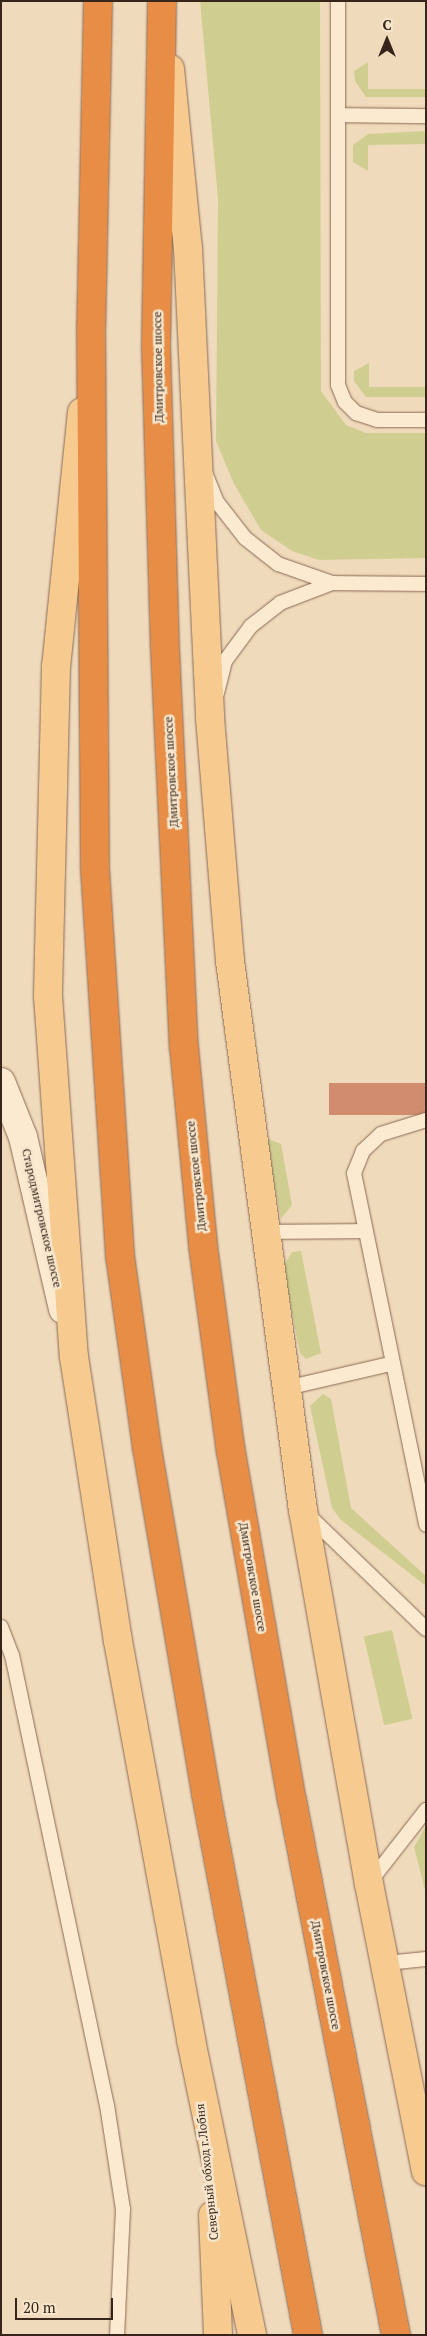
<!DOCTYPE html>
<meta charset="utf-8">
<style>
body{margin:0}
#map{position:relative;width:427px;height:2336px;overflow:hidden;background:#f0dabc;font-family:"PT Serif",serif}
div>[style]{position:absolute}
.green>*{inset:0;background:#cfce90;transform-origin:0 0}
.building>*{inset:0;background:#d18c6f;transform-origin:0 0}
.roads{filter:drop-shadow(0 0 1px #896a55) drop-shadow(0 0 1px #896a55)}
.lane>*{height:14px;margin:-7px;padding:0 7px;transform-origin:7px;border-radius:7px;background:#fbe9d0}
.secondary>*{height:28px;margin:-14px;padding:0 14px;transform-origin:14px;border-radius:14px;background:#fbe9d0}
.primary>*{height:28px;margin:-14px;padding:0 14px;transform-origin:14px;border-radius:14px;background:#f7cb90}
.highway>*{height:28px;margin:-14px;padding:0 14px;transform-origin:14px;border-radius:14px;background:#e78d46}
span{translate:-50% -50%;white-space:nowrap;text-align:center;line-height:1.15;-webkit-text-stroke:5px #f7e6cc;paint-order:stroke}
.street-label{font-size:12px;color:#37251b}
.frame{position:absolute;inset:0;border:2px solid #37251b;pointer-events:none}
.north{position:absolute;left:362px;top:15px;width:50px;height:50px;-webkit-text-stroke:4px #f7e6cc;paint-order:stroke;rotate:0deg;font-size:14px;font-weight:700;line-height:20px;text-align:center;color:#37251b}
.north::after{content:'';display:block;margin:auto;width:18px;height:22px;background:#37251b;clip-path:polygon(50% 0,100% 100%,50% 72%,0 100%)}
.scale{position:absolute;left:15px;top:2298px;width:98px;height:22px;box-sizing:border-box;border:2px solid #37251b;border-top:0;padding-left:6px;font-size:15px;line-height:18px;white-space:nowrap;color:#37251b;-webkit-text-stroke:4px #f7e6cc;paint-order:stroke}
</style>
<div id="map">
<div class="green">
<i style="clip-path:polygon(200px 1px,320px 1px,321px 391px,346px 425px,366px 433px,426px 433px,426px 558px,319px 560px,292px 551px,261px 530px,234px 484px,216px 441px,218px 199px)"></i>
<i style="clip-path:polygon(368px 62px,368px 89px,426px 89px,426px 97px,366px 97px,355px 81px,354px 71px)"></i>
<i style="clip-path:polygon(426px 131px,426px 144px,368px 145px,368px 171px,353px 162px,353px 145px,368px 134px)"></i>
<i style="clip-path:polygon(369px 363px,369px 387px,426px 387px,426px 397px,366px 397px,354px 381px,354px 371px)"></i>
<i style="clip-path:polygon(265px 1138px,281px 1144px,292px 1205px,281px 1219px)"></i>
<i style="clip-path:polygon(301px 1251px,321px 1353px,306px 1359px,300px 1353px,283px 1267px,292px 1252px)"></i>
<i style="clip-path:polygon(323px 1394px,331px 1399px,351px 1508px,426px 1576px,426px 1586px,341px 1520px,332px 1508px,310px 1406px)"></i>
<i style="left:392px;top:1630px;width:91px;height:29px;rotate:77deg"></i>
<i style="clip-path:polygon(426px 1826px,426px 1894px,414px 1847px)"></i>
</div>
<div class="building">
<i style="left:426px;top:1083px;width:32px;height:97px;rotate:90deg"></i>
</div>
<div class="roads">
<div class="lane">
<i style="left:338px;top:1px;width:384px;rotate:90deg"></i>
<i style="left:338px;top:385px;width:18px;rotate:68deg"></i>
<i style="left:345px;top:402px;width:16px;rotate:45deg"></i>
<i style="left:356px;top:413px;width:22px;rotate:18deg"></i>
<i style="left:377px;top:420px;width:49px"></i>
<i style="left:338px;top:115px;width:88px;rotate:0.7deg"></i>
<i style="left:206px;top:475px;width:29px;rotate:68deg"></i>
<i style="left:217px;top:502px;width:46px;rotate:52.1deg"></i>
<i style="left:245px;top:538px;width:42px;rotate:38.2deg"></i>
<i style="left:278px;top:564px;width:57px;rotate:19.4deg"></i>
<i style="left:332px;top:583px;width:94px;rotate:0.6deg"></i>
<i style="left:217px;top:693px;width:33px;rotate:-76deg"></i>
<i style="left:225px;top:661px;width:44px;rotate:-53.4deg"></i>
<i style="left:251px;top:626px;width:37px;rotate:-38deg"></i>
<i style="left:280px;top:603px;width:56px;rotate:-21deg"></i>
<i style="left:426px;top:1120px;width:47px;rotate:162.7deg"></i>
<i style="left:381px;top:1134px;width:25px;rotate:137deg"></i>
<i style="left:363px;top:1151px;width:24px;rotate:112deg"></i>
<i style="left:354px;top:1173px;width:359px;rotate:78.4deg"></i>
<i style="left:266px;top:1232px;width:99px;rotate:-0.6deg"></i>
<i style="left:286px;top:1388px;width:107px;rotate:-13deg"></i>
<i style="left:306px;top:1513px;width:167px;rotate:44deg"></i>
<i style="left:1px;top:1627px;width:30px;rotate:69deg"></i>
<i style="left:12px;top:1655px;width:460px;rotate:78.1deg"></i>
<i style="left:107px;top:2105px;width:105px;rotate:81.3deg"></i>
<i style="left:123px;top:2209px;width:126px;rotate:92.7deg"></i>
<i style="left:369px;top:1883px;width:93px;rotate:-52deg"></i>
<i style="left:387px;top:1963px;width:39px;rotate:-6deg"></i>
</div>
<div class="secondary">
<i style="left:1px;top:1082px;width:59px;rotate:68.2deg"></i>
<i style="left:23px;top:1137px;width:177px;rotate:76.9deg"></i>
</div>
<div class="primary">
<i style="left:170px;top:69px;width:180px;rotate:84.3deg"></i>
<i style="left:188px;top:248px;width:471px;rotate:87.3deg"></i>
<i style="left:210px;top:718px;width:244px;rotate:85.3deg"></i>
<i style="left:230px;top:961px;width:554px;rotate:82.43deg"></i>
<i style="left:303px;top:1510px;width:380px;rotate:80deg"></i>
<i style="left:369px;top:1884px;width:293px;rotate:78.8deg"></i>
<i style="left:82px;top:412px;width:255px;rotate:95.8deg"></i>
<i style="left:56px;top:666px;width:330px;rotate:91.4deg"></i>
<i style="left:48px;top:996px;width:362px;rotate:85.9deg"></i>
<i style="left:74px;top:1357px;width:287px;rotate:81.2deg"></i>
<i style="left:118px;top:1641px;width:406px;rotate:79.6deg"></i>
<i style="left:191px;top:2040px;width:301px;rotate:78.3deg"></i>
<i style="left:213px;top:2215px;width:120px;rotate:87.6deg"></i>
</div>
<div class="highway">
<i style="left:98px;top:1px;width:325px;rotate:91.2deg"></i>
<i style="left:91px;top:326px;width:543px;rotate:89.58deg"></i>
<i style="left:95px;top:869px;width:388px;rotate:86.3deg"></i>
<i style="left:120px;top:1256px;width:194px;rotate:82deg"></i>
<i style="left:147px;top:1448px;width:351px;rotate:80.3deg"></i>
<i style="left:206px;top:1794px;width:551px;rotate:79.32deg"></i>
<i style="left:162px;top:1px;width:346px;rotate:91deg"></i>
<i style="left:156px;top:347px;width:302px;rotate:88.3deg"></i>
<i style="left:165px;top:649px;width:398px;rotate:87.3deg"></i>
<i style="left:184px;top:1047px;width:200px;rotate:84.5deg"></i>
<i style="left:203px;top:1246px;width:208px;rotate:82.3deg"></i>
<i style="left:231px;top:1452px;width:353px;rotate:80.1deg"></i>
<i style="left:292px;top:1800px;width:545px;rotate:79deg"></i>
</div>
</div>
<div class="street-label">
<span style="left:158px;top:367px;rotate:-91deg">Дмитровское шоссе</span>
<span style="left:171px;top:772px;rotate:-93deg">Дмитровское шоссе</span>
<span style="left:196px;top:1176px;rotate:-96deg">Дмитровское шоссе</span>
<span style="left:42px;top:1218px;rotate:77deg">Стародмитровское шоссе</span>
<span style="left:253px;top:1577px;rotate:80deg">Дмитровское шоссе</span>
<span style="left:326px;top:1975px;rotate:79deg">Дмитровское шоссе</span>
<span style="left:207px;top:2172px;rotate:-96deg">Северный обход г.Лобня</span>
</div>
<div class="frame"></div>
<div class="north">С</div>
<div class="scale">20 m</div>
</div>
